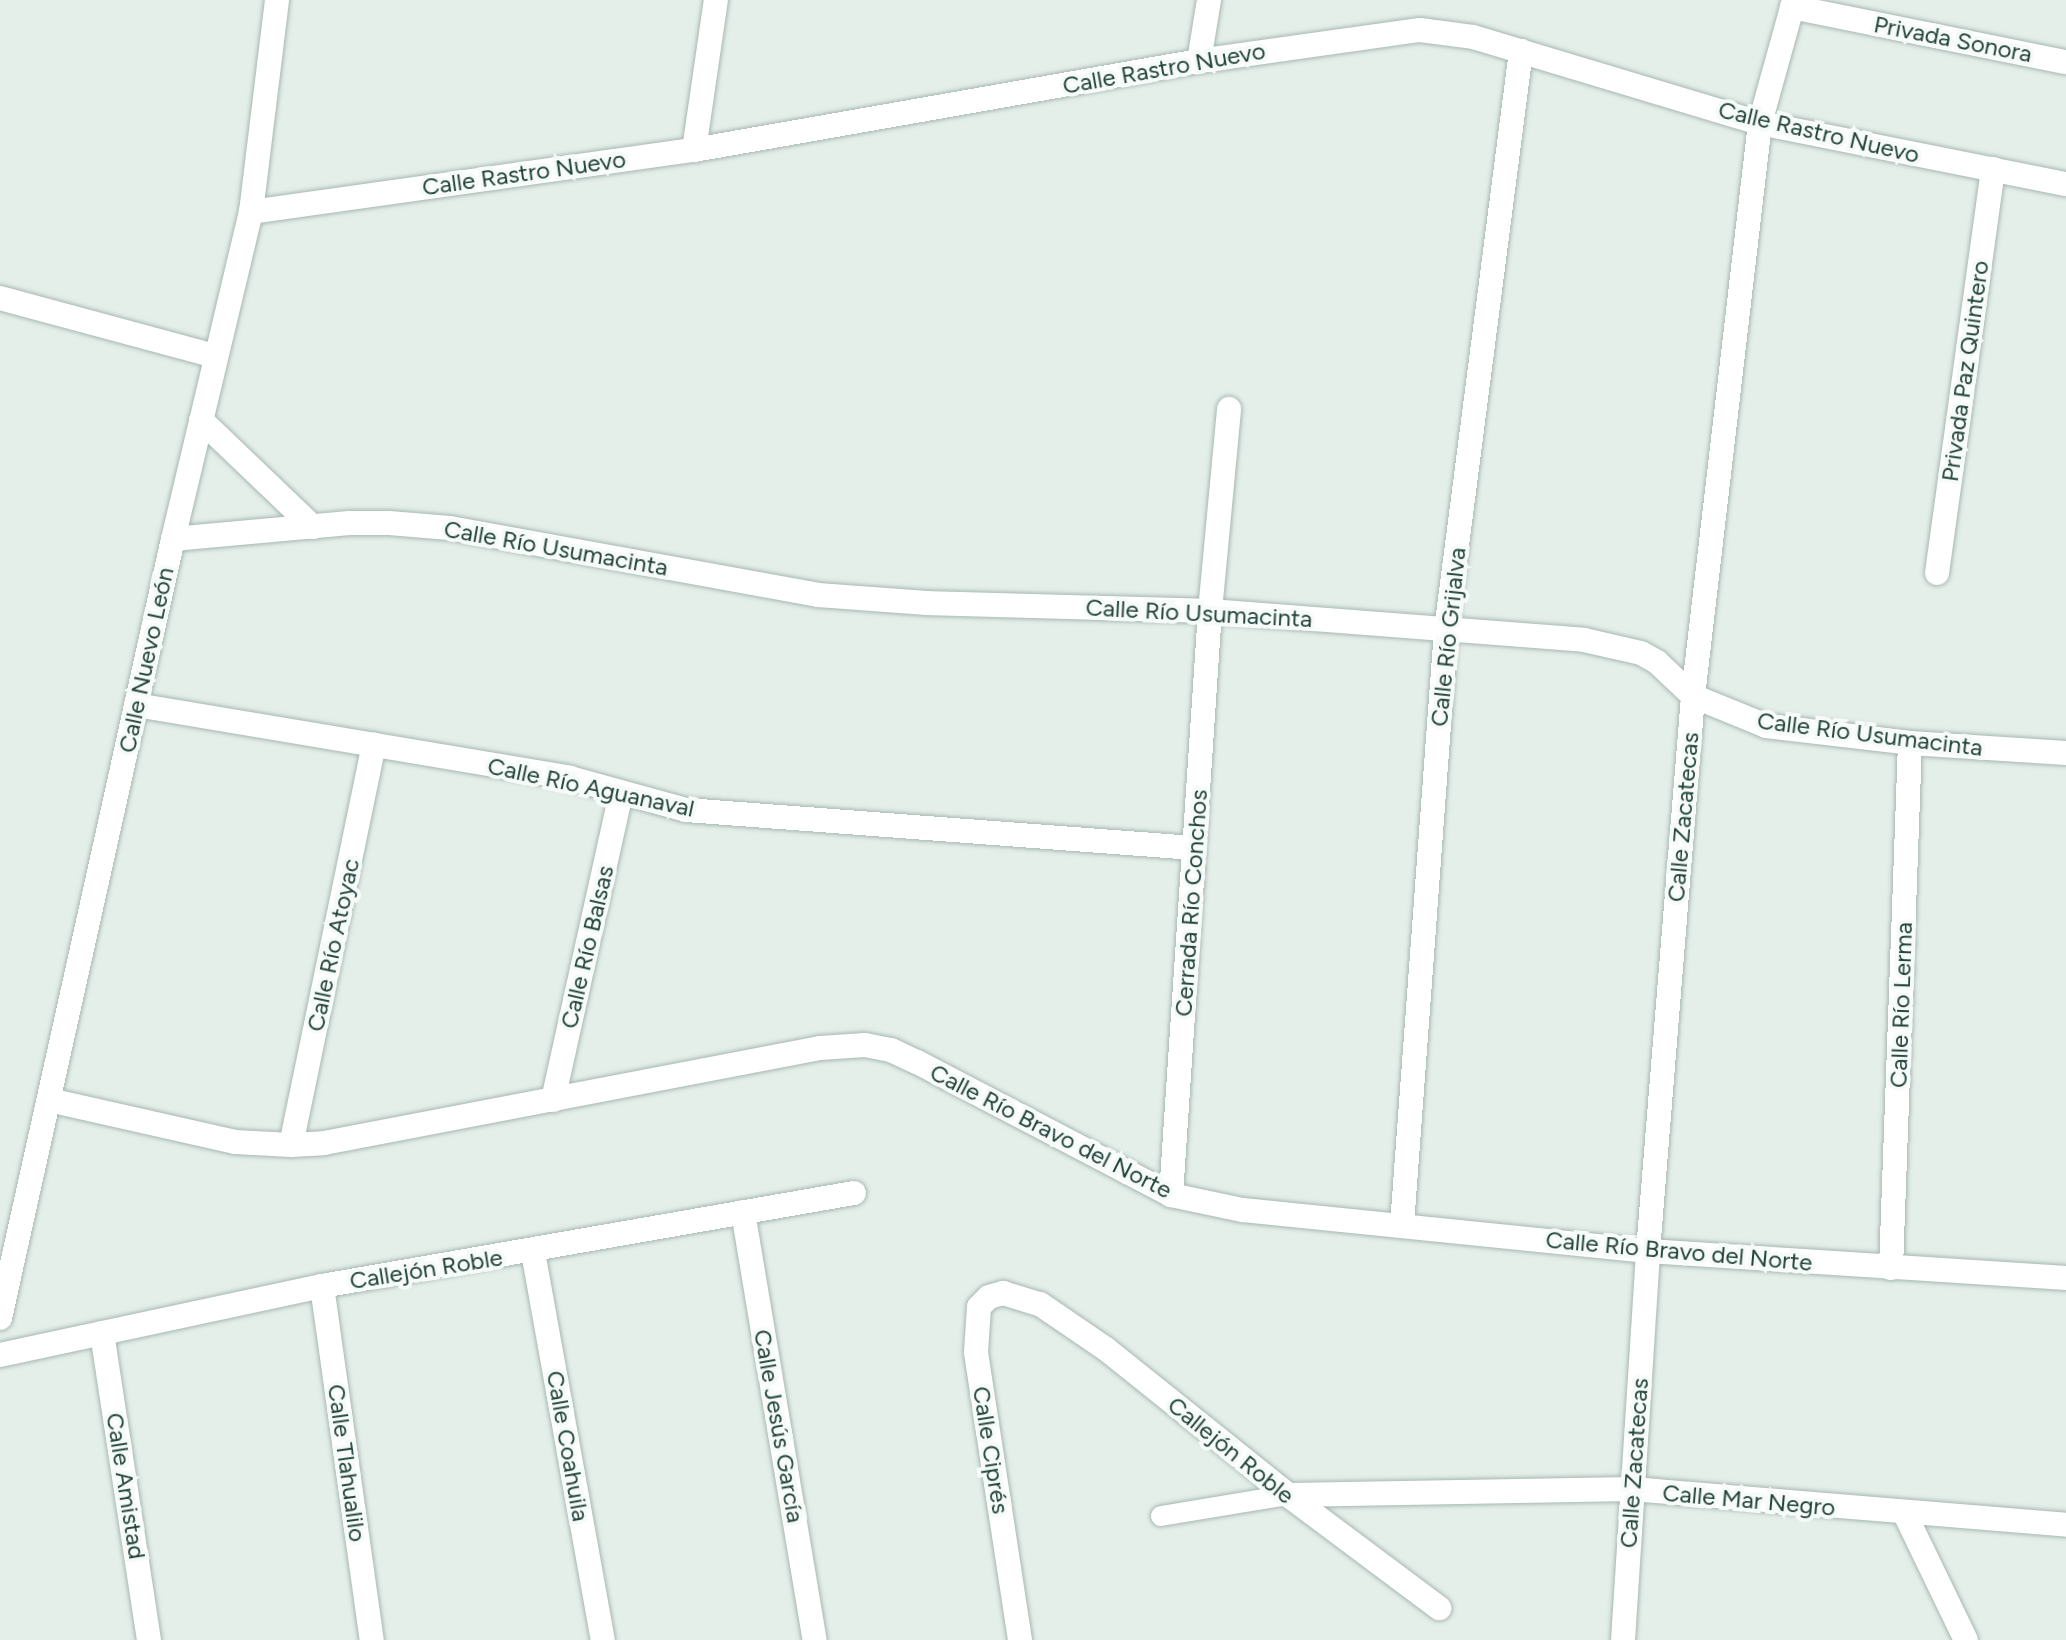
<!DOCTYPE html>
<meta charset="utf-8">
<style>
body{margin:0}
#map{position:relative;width:2066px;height:1640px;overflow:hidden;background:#e5efea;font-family:Figtree,sans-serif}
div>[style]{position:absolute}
.roads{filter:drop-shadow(0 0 2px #a7b8b2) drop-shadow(0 0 2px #a7b8b2)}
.lane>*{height:20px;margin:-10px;padding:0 10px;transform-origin:10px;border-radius:10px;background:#fff}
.street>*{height:24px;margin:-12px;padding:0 12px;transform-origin:12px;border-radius:12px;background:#fff}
.secondary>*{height:24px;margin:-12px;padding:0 12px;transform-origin:12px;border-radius:12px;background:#fff}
span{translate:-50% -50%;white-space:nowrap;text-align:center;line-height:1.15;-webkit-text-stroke:8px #f6fbf9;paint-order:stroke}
.street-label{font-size:24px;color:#22433a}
</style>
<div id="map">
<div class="roads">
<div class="lane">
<i style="left:1161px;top:1516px;width:129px;rotate:-9.4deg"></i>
</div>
<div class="street">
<i style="left:1792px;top:7px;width:279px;rotate:11.4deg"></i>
<i style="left:1199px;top:61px;width:62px;rotate:-80.7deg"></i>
<i style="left:694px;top:150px;width:152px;rotate:-81.7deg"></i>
<i style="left:251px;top:212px;width:447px;rotate:-8deg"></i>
<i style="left:694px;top:150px;width:513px;rotate:-10deg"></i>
<i style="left:1199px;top:61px;width:223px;rotate:-8deg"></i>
<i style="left:1420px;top:30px;width:53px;rotate:7.5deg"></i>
<i style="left:1473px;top:37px;width:300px;rotate:16.7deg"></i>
<i style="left:1760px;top:123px;width:312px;rotate:11.3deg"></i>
<i style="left:0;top:298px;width:223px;rotate:15.1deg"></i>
<i style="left:201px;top:420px;width:155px;rotate:43.7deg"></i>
<i style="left:173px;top:539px;width:177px;rotate:-5.2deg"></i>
<i style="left:349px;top:523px;width:40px"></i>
<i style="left:389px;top:523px;width:61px;rotate:4.7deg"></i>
<i style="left:450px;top:528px;width:374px;rotate:10.3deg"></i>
<i style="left:818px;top:595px;width:109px;rotate:4.2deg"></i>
<i style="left:927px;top:603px;width:283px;rotate:1.6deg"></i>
<i style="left:1210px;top:611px;width:375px;rotate:4.4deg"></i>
<i style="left:1584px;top:640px;width:58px;rotate:12.8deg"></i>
<i style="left:1641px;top:653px;width:18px;rotate:29deg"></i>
<i style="left:1657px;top:662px;width:50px;rotate:43.4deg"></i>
<i style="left:1693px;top:696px;width:79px;rotate:22.3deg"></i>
<i style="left:1766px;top:726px;width:145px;rotate:6.7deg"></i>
<i style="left:1910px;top:743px;width:156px;rotate:3.7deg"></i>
<i style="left:1937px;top:573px;width:408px;rotate:-82.1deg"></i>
<i style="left:136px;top:705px;width:440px;rotate:9.5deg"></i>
<i style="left:570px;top:778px;width:120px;rotate:15.4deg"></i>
<i style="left:686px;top:810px;width:509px;rotate:4.28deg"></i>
<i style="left:49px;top:1100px;width:191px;rotate:12.7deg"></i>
<i style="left:235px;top:1142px;width:56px;rotate:3.1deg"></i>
<i style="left:291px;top:1145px;width:33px;rotate:-3deg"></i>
<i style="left:324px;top:1143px;width:505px;rotate:-10.84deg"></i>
<i style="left:820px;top:1048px;width:45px;rotate:-3.8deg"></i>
<i style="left:865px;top:1045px;width:26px;rotate:11deg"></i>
<i style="left:891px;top:1050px;width:29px;rotate:25deg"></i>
<i style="left:917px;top:1062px;width:287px;rotate:27.6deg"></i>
<i style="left:1171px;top:1195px;width:74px;rotate:11.8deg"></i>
<i style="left:1243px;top:1210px;width:407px;rotate:5.8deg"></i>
<i style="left:1648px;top:1251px;width:419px;rotate:3.7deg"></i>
<i style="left:553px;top:1100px;width:314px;rotate:-77.5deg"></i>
<i style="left:291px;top:1145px;width:409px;rotate:-78.3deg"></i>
<i style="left:1171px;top:1195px;width:585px;rotate:-86.18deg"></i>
<i style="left:1210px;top:611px;width:203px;rotate:-84.6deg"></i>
<i style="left:743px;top:1212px;width:434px;rotate:80.5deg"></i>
<i style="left:1402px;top:1225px;width:597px;rotate:-85.77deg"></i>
<i style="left:1446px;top:630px;width:584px;rotate:-82.62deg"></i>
<i style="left:533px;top:1252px;width:394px;rotate:79.8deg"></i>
<i style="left:1891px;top:1268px;width:525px;rotate:-87.93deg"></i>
<i style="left:322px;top:1286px;width:358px;rotate:82deg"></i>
<i style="left:102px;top:1333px;width:311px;rotate:81.3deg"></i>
<i style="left:0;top:1355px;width:329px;rotate:-12.1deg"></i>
<i style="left:322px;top:1286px;width:540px;rotate:-9.92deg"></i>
<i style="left:1288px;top:1495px;width:344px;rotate:-1deg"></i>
<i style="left:1632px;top:1489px;width:435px;rotate:4.7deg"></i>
<i style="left:1905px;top:1514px;width:140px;rotate:64.2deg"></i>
<i style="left:1020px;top:1640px;width:291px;rotate:-98.7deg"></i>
<i style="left:976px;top:1352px;width:45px;rotate:-86.2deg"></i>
<i style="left:979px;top:1307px;width:14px;rotate:-45deg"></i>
<i style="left:989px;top:1297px;width:15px;rotate:-16deg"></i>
<i style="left:1003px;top:1293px;width:39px;rotate:17deg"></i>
<i style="left:1040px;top:1304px;width:80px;rotate:34.3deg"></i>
<i style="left:1106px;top:1349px;width:233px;rotate:38.7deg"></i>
<i style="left:1288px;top:1495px;width:189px;rotate:36.8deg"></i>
<i style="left:1623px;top:1640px;width:390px;rotate:-86.3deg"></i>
<i style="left:1648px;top:1251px;width:557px;rotate:-85.36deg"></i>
<i style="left:1693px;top:696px;width:577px;rotate:-83.33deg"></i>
<i style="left:1760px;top:123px;width:128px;rotate:-74.5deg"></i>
</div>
<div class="secondary">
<i style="left:0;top:1318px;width:798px;rotate:-77.48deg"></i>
<i style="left:173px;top:539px;width:336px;rotate:-76.6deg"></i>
<i style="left:251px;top:212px;width:214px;rotate:-83deg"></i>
</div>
</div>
<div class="street-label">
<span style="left:1953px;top:39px;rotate:11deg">Privada Sonora</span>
<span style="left:1164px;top:68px;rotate:-10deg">Calle Rastro Nuevo</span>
<span style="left:1819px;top:132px;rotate:13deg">Calle Rastro Nuevo</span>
<span style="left:524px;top:173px;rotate:-8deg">Calle Rastro Nuevo</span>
<span style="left:1965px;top:371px;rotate:-82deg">Privada Paz Quintero</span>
<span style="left:556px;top:548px;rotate:10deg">Calle Río Usumacinta</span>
<span style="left:1199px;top:613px;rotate:3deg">Calle Río Usumacinta</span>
<span style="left:1448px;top:637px;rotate:-84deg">Calle Río Grijalva</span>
<span style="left:146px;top:660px;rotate:-78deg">Calle Nuevo León</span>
<span style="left:1870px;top:734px;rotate:7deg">Calle Río Usumacinta</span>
<span style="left:591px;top:787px;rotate:12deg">Calle Río Aguanaval</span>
<span style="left:1683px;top:817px;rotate:-85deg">Calle Zacatecas</span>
<span style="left:1191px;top:903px;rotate:-86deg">Cerrada Río Conchos</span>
<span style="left:333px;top:945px;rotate:-78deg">Calle Río Atoyac</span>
<span style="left:587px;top:947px;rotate:-77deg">Calle Río Balsas</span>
<span style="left:1901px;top:1005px;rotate:-88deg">Calle Río Lerma</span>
<span style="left:1051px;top:1131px;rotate:27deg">Calle Río Bravo del Norte</span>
<span style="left:1679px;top:1251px;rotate:5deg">Calle Río Bravo del Norte</span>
<span style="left:426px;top:1269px;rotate:-9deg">Callejón Roble</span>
<span style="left:779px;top:1426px;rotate:80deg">Calle Jesús García</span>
<span style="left:568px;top:1446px;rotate:80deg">Calle Coahuila</span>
<span style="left:991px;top:1450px;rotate:81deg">Calle Ciprés</span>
<span style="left:1231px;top:1450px;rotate:39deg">Callejón Roble</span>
<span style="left:347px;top:1463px;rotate:82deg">Calle Tlahualilo</span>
<span style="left:1634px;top:1463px;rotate:-86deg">Calle Zacatecas</span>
<span style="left:126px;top:1486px;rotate:81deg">Calle Amistad</span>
<span style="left:1749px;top:1500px;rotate:5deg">Calle Mar Negro</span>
</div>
</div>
